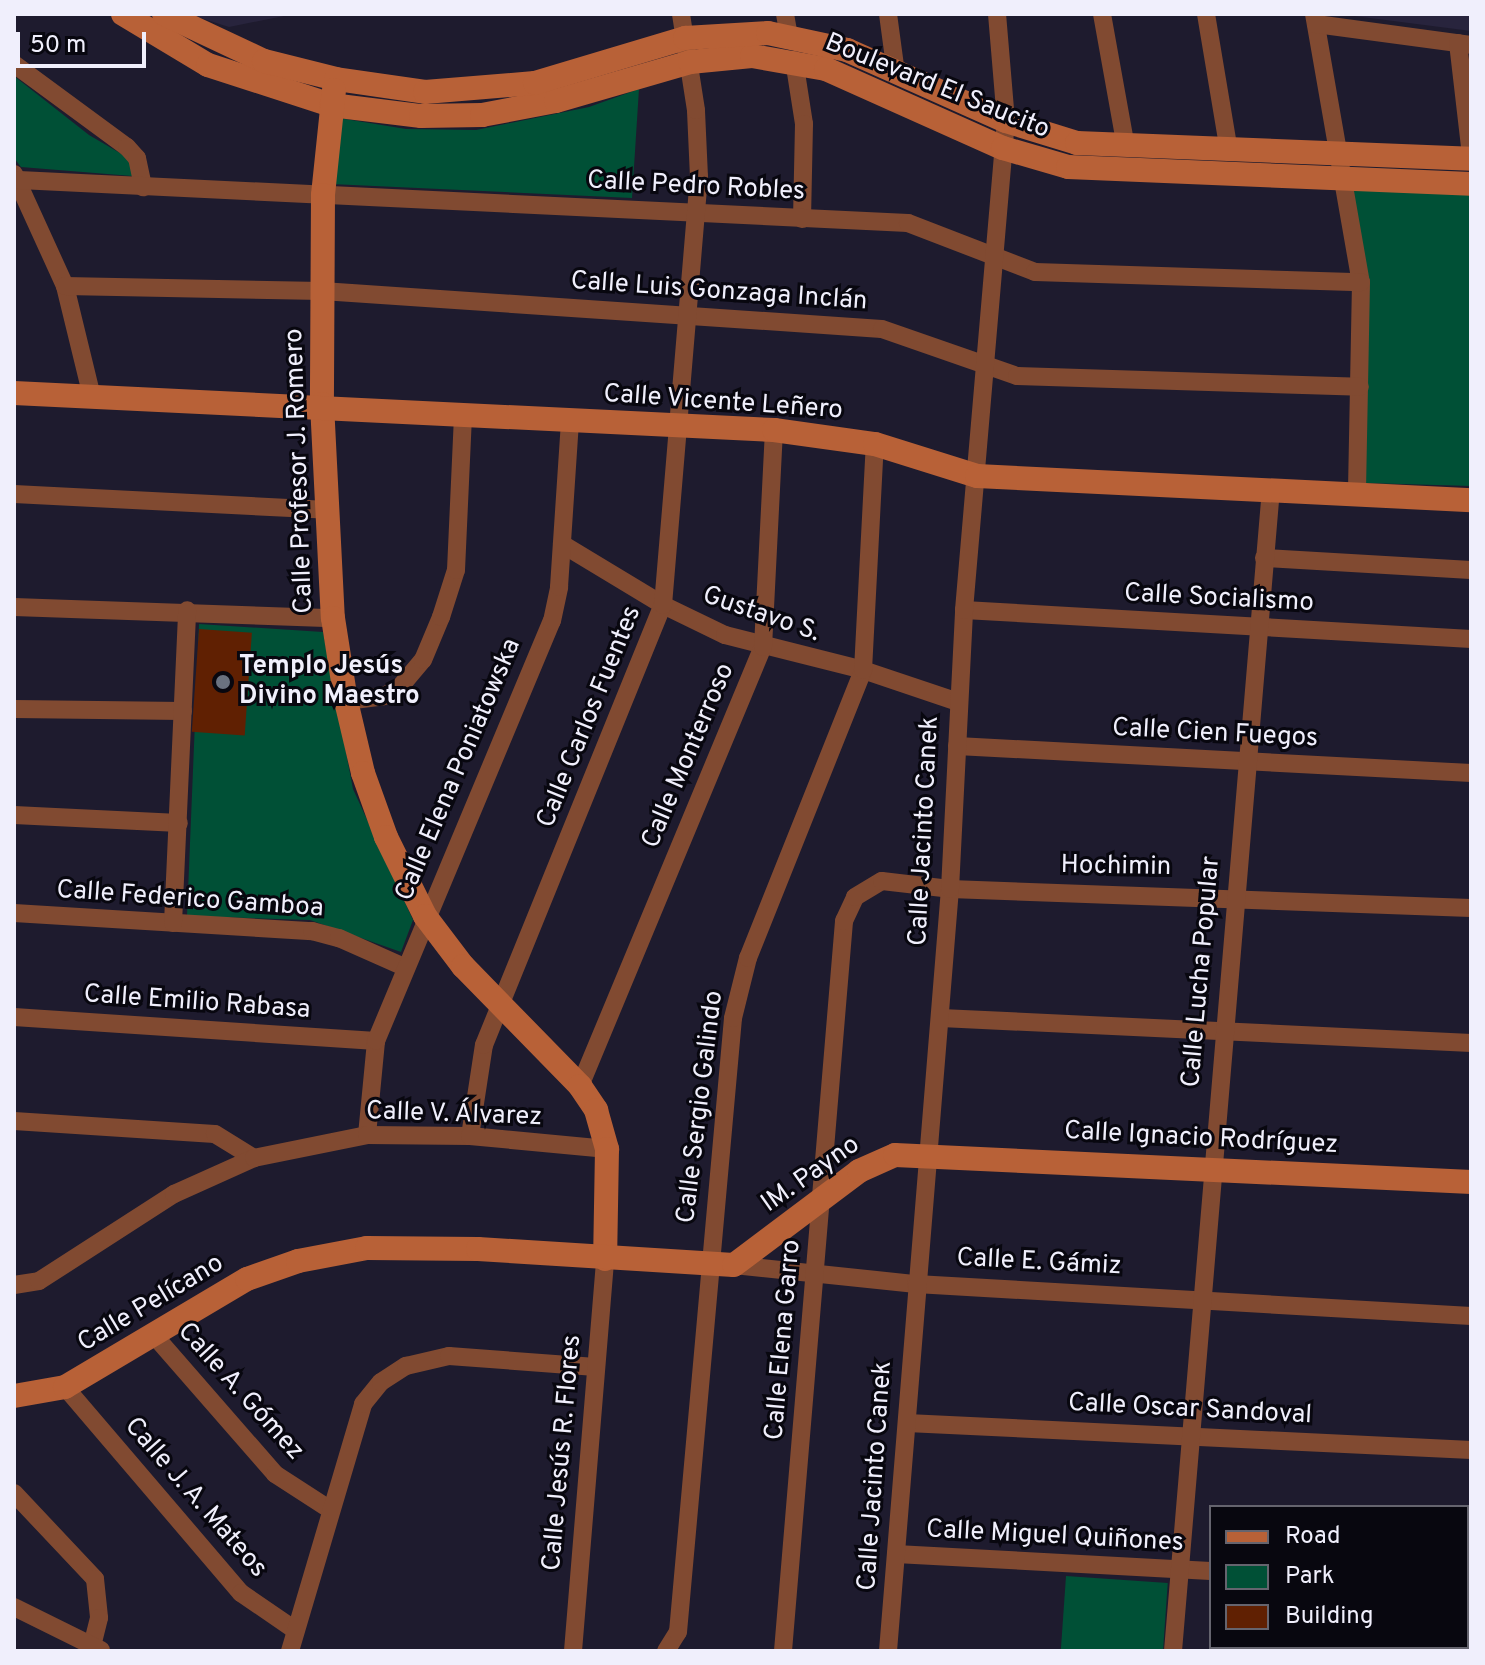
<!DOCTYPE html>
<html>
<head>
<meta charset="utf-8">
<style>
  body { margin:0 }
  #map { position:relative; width:1485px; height:1665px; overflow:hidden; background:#1e1b2e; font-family:Overpass,sans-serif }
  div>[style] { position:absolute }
  .built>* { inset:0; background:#28243d }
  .green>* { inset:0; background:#005036; transform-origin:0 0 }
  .building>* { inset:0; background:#602002; transform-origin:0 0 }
  .street>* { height:18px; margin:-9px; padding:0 9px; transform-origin:9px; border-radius:9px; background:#814a31 }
  .secondary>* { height:24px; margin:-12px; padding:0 12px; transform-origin:12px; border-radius:12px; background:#b86137 }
  .dots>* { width:22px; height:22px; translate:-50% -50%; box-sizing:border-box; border:4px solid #08070f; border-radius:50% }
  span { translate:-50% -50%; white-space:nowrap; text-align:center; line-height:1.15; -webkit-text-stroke:6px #08070f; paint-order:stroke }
  .street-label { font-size:26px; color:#f0effc }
  .poi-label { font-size:26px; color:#f0effc; font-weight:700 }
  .left { translate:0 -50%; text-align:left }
  .frame { position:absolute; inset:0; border:16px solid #f0effc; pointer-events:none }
  .legend { position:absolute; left:1209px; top:1505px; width:260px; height:144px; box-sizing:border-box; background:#08070f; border:2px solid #65646e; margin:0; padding:10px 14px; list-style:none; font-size:24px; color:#f0effc }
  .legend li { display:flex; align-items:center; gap:16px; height:40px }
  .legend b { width:40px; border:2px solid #65646e }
  .scale { position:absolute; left:16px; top:32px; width:130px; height:36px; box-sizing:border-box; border:4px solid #f0effc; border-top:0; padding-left:10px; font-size:24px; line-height:28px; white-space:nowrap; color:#f0effc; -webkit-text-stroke:6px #08070f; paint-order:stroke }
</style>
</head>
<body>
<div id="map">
  <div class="built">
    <i style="clip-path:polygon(188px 14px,294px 14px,229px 27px)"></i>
    <i style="clip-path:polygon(1339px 14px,1471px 14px,1471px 31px)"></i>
  </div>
  <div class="green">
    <i style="clip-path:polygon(14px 76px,89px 135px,125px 156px,133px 166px,132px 176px,21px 167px,14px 158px)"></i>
    <i style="clip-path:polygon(639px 89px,632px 198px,331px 184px,339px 118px,406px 129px,476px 130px,589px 107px)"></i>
    <i style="clip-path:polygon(1350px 190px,1471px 194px,1471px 486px,1366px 483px)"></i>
    <i style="clip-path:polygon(199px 624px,323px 632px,353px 789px,413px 920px,401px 952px,310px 920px,187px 916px)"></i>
    <i style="left:1066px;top:1576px;width:102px;height:75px;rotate:4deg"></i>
  </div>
  <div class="building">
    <i style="left:199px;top:629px;width:53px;height:103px;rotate:4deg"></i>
  </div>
  <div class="street">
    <i style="left:785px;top:14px;width:23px;rotate:80deg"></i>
    <i style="left:888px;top:14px;width:60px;rotate:82.3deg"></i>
    <i style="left:1102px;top:14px;width:135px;rotate:79.8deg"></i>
    <i style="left:1206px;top:14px;width:140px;rotate:80.5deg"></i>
    <i style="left:1314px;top:14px;width:272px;rotate:80.1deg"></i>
    <i style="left:1361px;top:282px;width:211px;rotate:91.1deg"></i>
    <i style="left:1316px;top:24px;width:156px;rotate:7.7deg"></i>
    <i style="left:1458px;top:43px;width:113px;rotate:83.4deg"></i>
    <i style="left:794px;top:60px;width:65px;rotate:81.1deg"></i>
    <i style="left:804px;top:124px;width:95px;rotate:91.2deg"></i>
    <i style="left:14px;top:64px;width:140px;rotate:36.3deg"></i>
    <i style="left:127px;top:147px;width:15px;rotate:48deg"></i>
    <i style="left:137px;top:158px;width:30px;rotate:78deg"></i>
    <i style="left:14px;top:174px;width:123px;rotate:65.5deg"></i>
    <i style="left:65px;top:286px;width:114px;rotate:76.3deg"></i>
    <i style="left:19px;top:180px;width:890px;rotate:2.77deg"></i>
    <i style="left:908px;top:223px;width:136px;rotate:21.1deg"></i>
    <i style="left:1035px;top:272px;width:326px;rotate:1.8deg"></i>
    <i style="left:65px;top:286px;width:257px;rotate:1.1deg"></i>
    <i style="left:322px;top:291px;width:561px;rotate:3.88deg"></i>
    <i style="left:882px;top:329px;width:143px;rotate:19.2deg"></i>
    <i style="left:1017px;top:376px;width:343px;rotate:1.8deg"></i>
    <i style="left:14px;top:494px;width:314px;rotate:2.9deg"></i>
    <i style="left:562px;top:544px;width:118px;rotate:31.1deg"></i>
    <i style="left:663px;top:605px;width:69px;rotate:25.8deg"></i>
    <i style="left:725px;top:635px;width:142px;rotate:14.2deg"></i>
    <i style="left:863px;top:670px;width:100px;rotate:18.6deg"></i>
    <i style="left:1264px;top:558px;width:207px;rotate:3.3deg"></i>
    <i style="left:14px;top:607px;width:319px;rotate:2deg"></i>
    <i style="left:964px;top:610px;width:508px;rotate:3.27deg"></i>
    <i style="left:346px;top:701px;width:38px;rotate:-7deg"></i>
    <i style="left:384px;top:696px;width:18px;rotate:-29deg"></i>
    <i style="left:400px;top:687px;width:35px;rotate:-50deg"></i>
    <i style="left:423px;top:660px;width:47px;rotate:-67.3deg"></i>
    <i style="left:441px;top:617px;width:49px;rotate:-72.3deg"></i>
    <i style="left:456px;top:570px;width:155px;rotate:-87.4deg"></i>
    <i style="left:14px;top:709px;width:169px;rotate:0.7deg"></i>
    <i style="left:957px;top:746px;width:515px;rotate:3.01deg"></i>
    <i style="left:14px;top:815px;width:165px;rotate:2.8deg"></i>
    <i style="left:14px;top:913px;width:299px;rotate:3.5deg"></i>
    <i style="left:312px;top:931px;width:28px;rotate:15deg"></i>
    <i style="left:339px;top:938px;width:71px;rotate:24deg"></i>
    <i style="left:173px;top:923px;width:313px;rotate:-87.4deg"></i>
    <i style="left:14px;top:1017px;width:363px;rotate:3.8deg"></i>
    <i style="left:941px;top:1018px;width:531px;rotate:2.7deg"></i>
    <i style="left:580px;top:1086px;width:476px;rotate:-67.4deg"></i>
    <i style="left:763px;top:647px;width:217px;rotate:-87.1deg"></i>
    <i style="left:14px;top:1121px;width:201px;rotate:3.7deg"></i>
    <i style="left:215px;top:1134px;width:46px;rotate:31.6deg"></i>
    <i style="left:367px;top:1135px;width:94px;rotate:-84.5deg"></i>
    <i style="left:376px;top:1041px;width:455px;rotate:-67.3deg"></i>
    <i style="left:552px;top:621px;width:35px;rotate:-78deg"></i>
    <i style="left:559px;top:587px;width:167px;rotate:-86.2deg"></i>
    <i style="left:470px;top:1136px;width:92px;rotate:-81.3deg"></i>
    <i style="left:484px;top:1045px;width:475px;rotate:-67.9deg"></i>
    <i style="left:663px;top:605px;width:430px;rotate:-85.2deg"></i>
    <i style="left:699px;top:177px;width:67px;rotate:-92.6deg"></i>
    <i style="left:696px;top:110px;width:97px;rotate:-98.9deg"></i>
    <i style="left:734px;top:1265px;width:183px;rotate:6deg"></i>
    <i style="left:916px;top:1284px;width:556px;rotate:3.3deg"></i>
    <i style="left:14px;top:1285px;width:25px;rotate:-9deg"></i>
    <i style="left:39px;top:1281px;width:161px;rotate:-32.8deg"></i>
    <i style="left:174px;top:1194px;width:88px;rotate:-24.2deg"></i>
    <i style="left:254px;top:1158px;width:115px;rotate:-11.5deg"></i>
    <i style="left:367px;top:1135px;width:103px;rotate:0.6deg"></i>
    <i style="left:470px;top:1136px;width:138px;rotate:5.4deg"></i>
    <i style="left:153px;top:1334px;width:186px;rotate:48.9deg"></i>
    <i style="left:275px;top:1474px;width:64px;rotate:32.9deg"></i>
    <i style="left:65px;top:1387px;width:271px;rotate:49.5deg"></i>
    <i style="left:241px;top:1593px;width:65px;rotate:34.4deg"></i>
    <i style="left:907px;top:1423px;width:565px;rotate:2.74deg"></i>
    <i style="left:14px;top:1493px;width:118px;rotate:46.7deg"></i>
    <i style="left:95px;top:1579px;width:39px;rotate:84deg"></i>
    <i style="left:99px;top:1618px;width:34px;rotate:104deg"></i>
    <i style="left:896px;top:1554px;width:315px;rotate:3.1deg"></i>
    <i style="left:1467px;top:1582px;width:4px"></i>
    <i style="left:14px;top:1607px;width:97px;rotate:26.3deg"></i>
    <i style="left:290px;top:1651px;width:258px;rotate:-73.5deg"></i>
    <i style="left:363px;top:1404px;width:28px;rotate:-51deg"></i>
    <i style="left:381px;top:1382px;width:30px;rotate:-33deg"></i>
    <i style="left:406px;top:1366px;width:44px;rotate:-13.1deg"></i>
    <i style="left:449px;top:1356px;width:147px;rotate:4.3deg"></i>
    <i style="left:573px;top:1651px;width:393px;rotate:-85.3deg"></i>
    <i style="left:666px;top:1651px;width:22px;rotate:-58deg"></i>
    <i style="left:678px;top:1632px;width:616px;rotate:-84.88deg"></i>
    <i style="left:733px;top:1018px;width:62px;rotate:-76deg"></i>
    <i style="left:748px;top:958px;width:310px;rotate:-68.2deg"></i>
    <i style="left:863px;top:670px;width:226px;rotate:-87deg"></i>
    <i style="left:783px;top:1651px;width:733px;rotate:-85.22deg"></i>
    <i style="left:844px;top:921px;width:26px;rotate:-65deg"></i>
    <i style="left:855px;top:897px;width:31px;rotate:-31deg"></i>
    <i style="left:882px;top:881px;width:68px;rotate:6.7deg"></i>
    <i style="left:950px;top:889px;width:521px;rotate:2.09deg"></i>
    <i style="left:888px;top:1651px;width:765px;rotate:-85.35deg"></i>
    <i style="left:950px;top:889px;width:279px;rotate:-87.1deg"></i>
    <i style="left:964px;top:610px;width:491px;rotate:-85.1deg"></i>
    <i style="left:1006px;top:121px;width:107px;rotate:-94.8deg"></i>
    <i style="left:1173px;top:1651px;width:1166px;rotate:-85.18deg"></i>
  </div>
  <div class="secondary">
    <i style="left:123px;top:14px;width:99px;rotate:31deg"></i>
    <i style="left:208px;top:65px;width:129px;rotate:18deg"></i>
    <i style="left:331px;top:105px;width:91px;rotate:7deg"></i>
    <i style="left:421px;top:116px;width:61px;rotate:-0.9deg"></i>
    <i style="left:482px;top:115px;width:75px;rotate:-10.7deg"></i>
    <i style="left:556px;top:101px;width:140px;rotate:-16.2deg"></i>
    <i style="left:690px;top:62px;width:62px;rotate:-5.5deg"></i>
    <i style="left:752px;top:56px;width:75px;rotate:10deg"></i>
    <i style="left:826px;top:69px;width:194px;rotate:24.1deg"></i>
    <i style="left:1003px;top:148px;width:68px;rotate:16.3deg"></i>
    <i style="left:1068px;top:167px;width:403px;rotate:2.4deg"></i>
    <i style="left:164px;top:14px;width:110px;rotate:25.2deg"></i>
    <i style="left:264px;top:61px;width:74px;rotate:14deg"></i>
    <i style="left:336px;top:79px;width:90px;rotate:8.3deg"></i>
    <i style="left:425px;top:92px;width:110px;rotate:-4.7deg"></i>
    <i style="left:535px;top:83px;width:157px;rotate:-16.7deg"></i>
    <i style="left:685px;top:38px;width:83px;rotate:-3.4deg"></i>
    <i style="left:768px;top:33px;width:81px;rotate:12.1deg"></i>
    <i style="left:847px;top:50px;width:174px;rotate:24.1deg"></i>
    <i style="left:1006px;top:121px;width:74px;rotate:17.2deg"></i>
    <i style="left:1077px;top:143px;width:394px;rotate:2.3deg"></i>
    <i style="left:334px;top:90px;width:106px;rotate:96deg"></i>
    <i style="left:323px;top:195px;width:209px;rotate:90.3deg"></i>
    <i style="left:322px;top:404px;width:214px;rotate:87.1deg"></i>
    <i style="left:333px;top:618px;width:84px;rotate:81.1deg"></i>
    <i style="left:346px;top:701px;width:74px;rotate:76.7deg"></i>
    <i style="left:363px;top:773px;width:68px;rotate:70.2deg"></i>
    <i style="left:386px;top:837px;width:88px;rotate:63.7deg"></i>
    <i style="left:425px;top:916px;width:63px;rotate:52.8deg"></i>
    <i style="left:463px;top:966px;width:168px;rotate:45.7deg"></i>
    <i style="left:580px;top:1086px;width:29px;rotate:56deg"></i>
    <i style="left:596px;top:1110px;width:41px;rotate:74.2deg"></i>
    <i style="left:607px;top:1149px;width:110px;rotate:91deg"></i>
    <i style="left:14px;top:393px;width:761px;rotate:2.79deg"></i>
    <i style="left:774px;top:430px;width:102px;rotate:7.9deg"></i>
    <i style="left:875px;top:444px;width:107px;rotate:17.4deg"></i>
    <i style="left:977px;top:476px;width:495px;rotate:2.8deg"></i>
    <i style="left:14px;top:1396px;width:52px;rotate:-10deg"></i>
    <i style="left:65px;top:1387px;width:212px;rotate:-30.7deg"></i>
    <i style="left:247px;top:1279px;width:54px;rotate:-19.4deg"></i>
    <i style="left:298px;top:1261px;width:70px;rotate:-10.7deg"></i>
    <i style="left:367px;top:1248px;width:111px;rotate:0.5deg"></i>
    <i style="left:478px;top:1249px;width:256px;rotate:3.6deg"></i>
    <i style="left:734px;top:1265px;width:156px;rotate:-36.9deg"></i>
    <i style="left:859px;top:1171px;width:39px;rotate:-24deg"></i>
    <i style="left:895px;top:1155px;width:577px;rotate:2.68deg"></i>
    <i style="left:1469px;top:1651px;width:14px;rotate:-82deg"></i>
  </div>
  <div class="dots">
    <i style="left:223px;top:682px;background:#6b7280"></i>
  </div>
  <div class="street-label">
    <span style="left:937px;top:87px;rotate:22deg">Boulevard El Saucito</span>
    <span style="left:696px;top:187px;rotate:3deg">Calle Pedro Robles</span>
    <span style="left:719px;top:292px;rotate:4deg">Calle Luis Gonzaga Inclán</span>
    <span style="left:723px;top:403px;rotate:4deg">Calle Vicente Leñero</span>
    <span style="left:300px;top:471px;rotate:-92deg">Calle Profesor J. Romero</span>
    <span style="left:1219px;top:599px;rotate:3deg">Calle Socialismo</span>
    <span style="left:761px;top:615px;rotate:19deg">Gustavo S.</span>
    <span style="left:590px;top:717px;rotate:-68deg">Calle Carlos Fuentes</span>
    <span style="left:1215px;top:734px;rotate:3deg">Calle Cien Fuegos</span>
    <span style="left:689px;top:756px;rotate:-67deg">Calle Monterroso</span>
    <span style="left:459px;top:770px;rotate:-67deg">Calle Elena Poniatowska</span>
    <span style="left:925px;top:831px;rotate:-87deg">Calle Jacinto Canek</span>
    <span style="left:1116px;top:867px;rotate:1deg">Hochimin</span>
    <span style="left:190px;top:900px;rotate:4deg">Calle Federico Gamboa</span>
    <span style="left:1202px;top:972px;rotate:-85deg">Calle Lucha Popular</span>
    <span style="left:197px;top:1003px;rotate:4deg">Calle Emilio Rabasa</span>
    <span style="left:701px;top:1107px;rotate:-83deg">Calle Sergio Galindo</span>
    <span style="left:454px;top:1115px;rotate:2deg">Calle V. Álvarez</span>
    <span style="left:1201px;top:1139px;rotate:3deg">Calle Ignacio Rodríguez</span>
    <span style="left:811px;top:1175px;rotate:-35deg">IM. Payno</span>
    <span style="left:1039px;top:1263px;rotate:3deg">Calle E. Gámiz</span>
    <span style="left:151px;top:1304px;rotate:-31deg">Calle Pelícano</span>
    <span style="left:784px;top:1340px;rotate:-85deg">Calle Elena Garro</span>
    <span style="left:240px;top:1392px;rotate:48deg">Calle A. Gómez</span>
    <span style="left:1190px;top:1410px;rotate:3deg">Calle Oscar Sandoval</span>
    <span style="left:563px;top:1453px;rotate:-85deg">Calle Jesús R. Flores</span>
    <span style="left:876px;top:1476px;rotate:-86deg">Calle Jacinto Canek</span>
    <span style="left:195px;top:1498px;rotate:49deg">Calle J. A. Mateos</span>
    <span style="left:1055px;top:1537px;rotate:3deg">Calle Miguel Quiñones</span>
  </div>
  <div class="poi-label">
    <span class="left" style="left:239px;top:682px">Templo Jesús<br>Divino Maestro</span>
  </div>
  <div class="frame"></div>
  <ul class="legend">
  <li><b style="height:10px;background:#b86137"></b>Road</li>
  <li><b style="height:22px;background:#005036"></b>Park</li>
  <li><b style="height:22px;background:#602002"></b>Building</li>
  </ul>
  <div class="scale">50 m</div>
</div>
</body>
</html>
